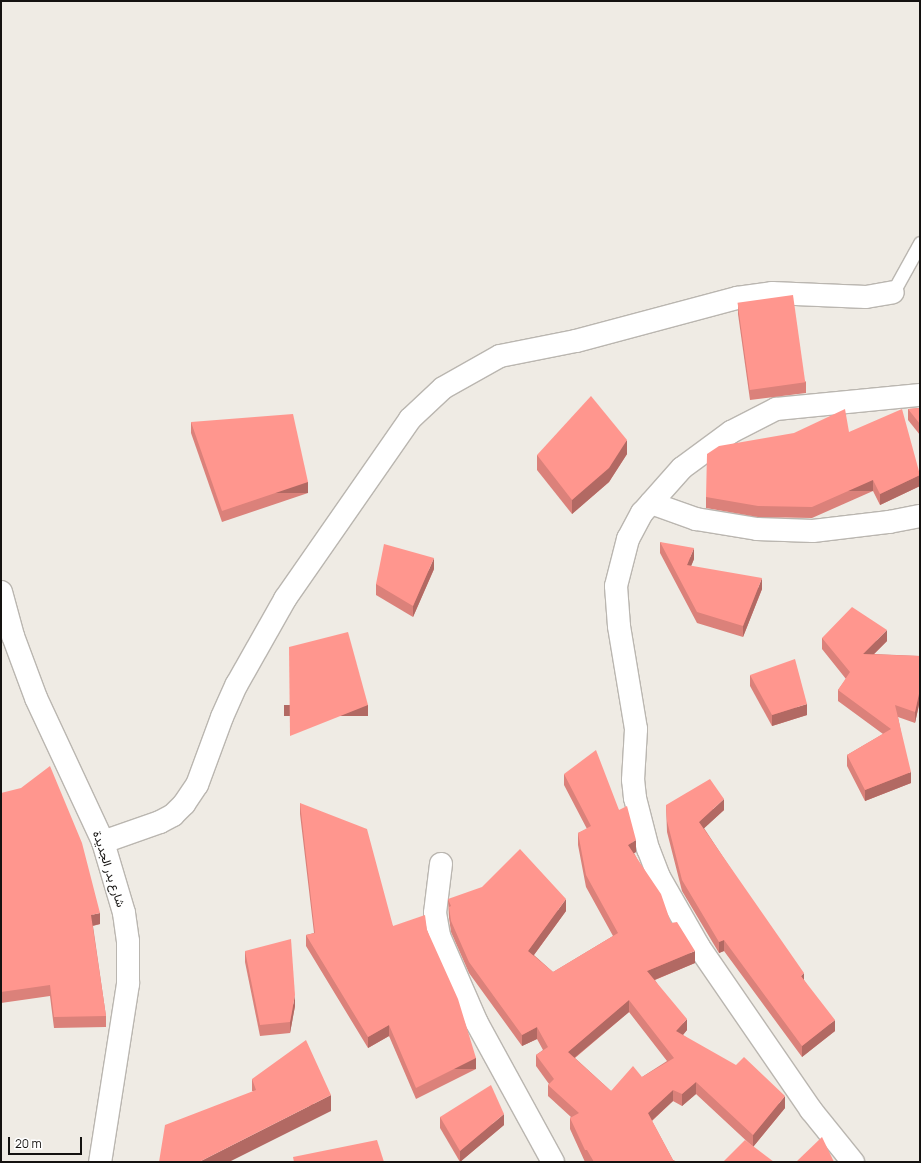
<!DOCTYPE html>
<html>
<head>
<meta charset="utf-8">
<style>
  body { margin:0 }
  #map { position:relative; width:921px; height:1163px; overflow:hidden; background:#efebe4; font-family:Manrope,Vazirmatn,sans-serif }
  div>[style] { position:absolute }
  .roads { filter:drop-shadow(1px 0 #bab6b0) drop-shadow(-1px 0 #bab6b0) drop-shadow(0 1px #bab6b0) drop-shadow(0 -1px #bab6b0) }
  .lane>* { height:13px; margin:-6.5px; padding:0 6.5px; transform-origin:6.5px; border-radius:6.5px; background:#fff }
  .street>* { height:22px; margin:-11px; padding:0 11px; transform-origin:11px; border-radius:11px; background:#fff }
  .secondary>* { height:22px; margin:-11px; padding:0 11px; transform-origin:11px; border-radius:11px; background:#fff }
  .wall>* { inset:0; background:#db817a }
  .shaded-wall>* { inset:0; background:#b26963; transform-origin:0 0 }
  .building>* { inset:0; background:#ff968e; transform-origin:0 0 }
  span { translate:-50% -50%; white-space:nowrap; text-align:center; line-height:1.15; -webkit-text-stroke:3px #fff; paint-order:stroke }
  .street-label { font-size:12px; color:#141210 }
  .frame { position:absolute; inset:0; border:2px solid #141210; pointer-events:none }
  .scale { position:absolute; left:8px; top:1137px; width:74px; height:18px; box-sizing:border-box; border:2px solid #141210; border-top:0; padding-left:5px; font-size:12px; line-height:14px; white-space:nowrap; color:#141210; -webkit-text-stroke:3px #fff; paint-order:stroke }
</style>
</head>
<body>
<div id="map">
  <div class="roads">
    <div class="lane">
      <i style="left:893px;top:292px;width:56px;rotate:-61.1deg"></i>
    </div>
    <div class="street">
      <i style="left:651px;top:503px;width:48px;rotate:19.6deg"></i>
      <i style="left:696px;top:519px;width:62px;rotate:9.3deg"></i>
      <i style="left:757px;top:529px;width:56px;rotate:2deg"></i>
      <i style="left:813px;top:531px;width:77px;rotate:-6.8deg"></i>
      <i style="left:889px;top:522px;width:32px;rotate:-11deg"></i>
      <i style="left:103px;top:842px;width:60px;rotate:-19.3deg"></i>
      <i style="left:160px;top:822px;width:15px;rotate:-28deg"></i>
      <i style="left:173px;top:815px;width:16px;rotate:-45deg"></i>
      <i style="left:184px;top:804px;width:23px;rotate:-56deg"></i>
      <i style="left:197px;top:785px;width:72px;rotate:-69.8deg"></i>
      <i style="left:222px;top:717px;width:36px;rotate:-66deg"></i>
      <i style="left:237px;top:684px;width:98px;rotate:-60.5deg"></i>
      <i style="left:285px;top:599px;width:219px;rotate:-55.2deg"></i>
      <i style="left:410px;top:419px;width:45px;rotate:-43.2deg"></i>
      <i style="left:443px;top:388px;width:65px;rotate:-29.3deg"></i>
      <i style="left:500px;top:356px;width:77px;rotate:-11.2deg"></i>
      <i style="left:576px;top:341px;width:167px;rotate:-15deg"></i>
      <i style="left:737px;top:298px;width:35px;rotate:-8deg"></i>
      <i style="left:772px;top:293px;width:94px;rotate:2.4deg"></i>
      <i style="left:866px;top:297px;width:27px;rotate:-10deg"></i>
      <i style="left:441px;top:864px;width:49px;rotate:97deg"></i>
      <i style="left:435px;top:913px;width:23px;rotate:80deg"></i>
      <i style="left:439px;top:936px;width:95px;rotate:66.4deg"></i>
      <i style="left:477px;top:1023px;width:158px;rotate:61.3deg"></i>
      <i style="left:853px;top:1162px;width:67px;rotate:-128.9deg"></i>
      <i style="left:811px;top:1110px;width:198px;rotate:-124.5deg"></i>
      <i style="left:699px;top:947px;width:81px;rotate:-119.7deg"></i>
      <i style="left:659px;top:877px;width:30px;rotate:-111deg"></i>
      <i style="left:648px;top:849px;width:53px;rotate:-104.3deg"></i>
      <i style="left:635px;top:798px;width:18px;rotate:-96deg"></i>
      <i style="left:633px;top:780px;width:51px;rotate:-86.6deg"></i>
      <i style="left:636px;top:729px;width:104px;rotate:-99.4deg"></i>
      <i style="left:619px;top:626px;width:40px;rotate:-94.3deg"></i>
      <i style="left:616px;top:586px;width:49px;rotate:-75.7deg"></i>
      <i style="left:628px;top:539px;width:30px;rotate:-62deg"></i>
      <i style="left:642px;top:513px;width:60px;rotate:-48.4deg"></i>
      <i style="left:682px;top:468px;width:61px;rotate:-36.3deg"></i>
      <i style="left:731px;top:432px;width:51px;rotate:-27.1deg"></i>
      <i style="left:776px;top:409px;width:145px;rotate:-5.6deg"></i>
    </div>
    <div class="secondary">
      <i style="left:1px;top:592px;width:46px;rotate:74.7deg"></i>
      <i style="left:13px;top:636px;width:66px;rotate:69.6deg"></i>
      <i style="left:36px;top:698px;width:159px;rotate:65deg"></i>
      <i style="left:103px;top:842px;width:74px;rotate:73.5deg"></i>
      <i style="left:124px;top:913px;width:28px;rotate:82deg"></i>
      <i style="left:128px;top:941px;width:43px;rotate:90deg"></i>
      <i style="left:128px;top:984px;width:180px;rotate:98.9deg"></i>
    </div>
  </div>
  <div class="wall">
    <i style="clip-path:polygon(738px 303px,806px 382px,806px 393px,750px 400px,738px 314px)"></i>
    <i style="clip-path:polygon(920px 408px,920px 435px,908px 420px,908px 409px)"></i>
    <i style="clip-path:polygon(191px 422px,308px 493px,222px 522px,191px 433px)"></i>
    <i style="clip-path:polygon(849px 432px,920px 473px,920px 486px,880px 505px,873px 491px,812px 518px,758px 517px,706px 508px,706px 497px)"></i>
    <i style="clip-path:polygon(627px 454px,609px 482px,572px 514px,537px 470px,537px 455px)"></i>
    <i style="clip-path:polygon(660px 542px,694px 559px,691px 566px,762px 589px,743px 637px,697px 623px,660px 553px)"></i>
    <i style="clip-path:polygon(434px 569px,413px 617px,376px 595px,376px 584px)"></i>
    <i style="clip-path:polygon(822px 638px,887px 641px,874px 654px,920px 656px,920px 700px,915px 723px,898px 717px,911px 783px,865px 801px,847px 766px,847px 755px,883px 734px,838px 701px,838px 690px,846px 679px,822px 649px)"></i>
    <i style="clip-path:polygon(750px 675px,807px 715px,772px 726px,750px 686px)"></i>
    <i style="clip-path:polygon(evenodd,564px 774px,619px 810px,636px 852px,634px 853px,671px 923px,695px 963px,655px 980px,687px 1030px,683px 1035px,785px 1108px,753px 1147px,696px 1094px,682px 1106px,673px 1101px,652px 1121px,673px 1160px,677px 1162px,585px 1162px,570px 1129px,570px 1118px,571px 1117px,548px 1096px,548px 1085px,549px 1084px,536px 1066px,536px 1055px,543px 1050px,537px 1039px,522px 1046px,469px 973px,451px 932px,449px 918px,448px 899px,566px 911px,534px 955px,553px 972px,613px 936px,586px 887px,578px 845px,578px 833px,587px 829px,564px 785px,564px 774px,629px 1012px,667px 1061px,642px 1077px,611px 1091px,575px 1058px,629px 1012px)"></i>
    <i style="clip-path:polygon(1px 793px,100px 924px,93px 926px,106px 1016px,106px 1027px,54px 1028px,50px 996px,1px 1003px)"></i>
    <i style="clip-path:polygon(300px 803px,393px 926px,427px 930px,476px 1069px,416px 1099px,389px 1036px,368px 1048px,306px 946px,306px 935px,314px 933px,300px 814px)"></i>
    <i style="clip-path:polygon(666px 805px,724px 810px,704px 828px,804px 980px,835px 1031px,802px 1057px,724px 951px,719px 953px,682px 891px,667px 832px)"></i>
    <i style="clip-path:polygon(245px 951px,295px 1006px,290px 1033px,260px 1036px,245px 962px)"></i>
    <i style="clip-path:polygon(252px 1079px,331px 1111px,252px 1091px)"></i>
    <i style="clip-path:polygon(440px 1117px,504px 1125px,460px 1162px,440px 1128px)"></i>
  </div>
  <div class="shaded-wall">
    <i style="clip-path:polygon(627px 440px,627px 454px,609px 482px,572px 514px,572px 500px)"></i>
    <i style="clip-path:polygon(920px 475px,920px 486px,880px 505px,880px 494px)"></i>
    <i style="left:873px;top:480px;width:11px;height:67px;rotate:90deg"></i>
    <i style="left:308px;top:482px;width:11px;height:91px;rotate:90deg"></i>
    <i style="clip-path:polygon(694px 548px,694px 559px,687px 576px,687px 565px)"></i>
    <i style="clip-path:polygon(434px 558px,434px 569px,413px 617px,413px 606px)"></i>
    <i style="clip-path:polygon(762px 578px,762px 589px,743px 637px,743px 626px)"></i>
    <i style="clip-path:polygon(887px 630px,887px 641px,863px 665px,863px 654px)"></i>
    <i style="clip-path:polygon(920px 689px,920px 700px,915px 723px,915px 712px)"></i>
    <i style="clip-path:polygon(807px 704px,807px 715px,772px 726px,772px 715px)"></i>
    <i style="left:368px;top:705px;width:11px;height:84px;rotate:90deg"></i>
    <i style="clip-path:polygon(911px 772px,911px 783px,865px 801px,865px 790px)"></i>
    <i style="clip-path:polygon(724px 799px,724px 810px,699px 833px,699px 822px)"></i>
    <i style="clip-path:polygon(636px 840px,636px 852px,628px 857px,628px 845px)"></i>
    <i style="clip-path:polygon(566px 899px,566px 911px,528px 963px,528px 951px)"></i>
    <i style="clip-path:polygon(100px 913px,100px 924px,91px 926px,91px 915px)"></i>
    <i style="clip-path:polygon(724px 940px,724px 951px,719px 953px,719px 942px)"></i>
    <i style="clip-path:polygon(695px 951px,695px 963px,647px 983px,647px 971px)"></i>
    <i style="clip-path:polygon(804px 973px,804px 984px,801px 976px)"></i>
    <i style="clip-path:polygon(295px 995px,295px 1006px,290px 1033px,290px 1022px)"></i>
    <i style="clip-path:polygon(629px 1000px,629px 1012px,568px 1063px,568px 1052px)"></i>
    <i style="clip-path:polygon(687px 1019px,687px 1030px,676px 1043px,676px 1031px)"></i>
    <i style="clip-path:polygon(835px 1020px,835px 1031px,802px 1057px,802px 1046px)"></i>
    <i style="clip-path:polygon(389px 1025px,389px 1036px,368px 1048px,368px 1037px)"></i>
    <i style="clip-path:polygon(537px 1027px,537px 1039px,522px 1046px,522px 1035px)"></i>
    <i style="left:476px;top:1058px;width:11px;height:67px;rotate:90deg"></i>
    <i style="clip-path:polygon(696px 1082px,696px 1094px,682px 1106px,682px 1094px)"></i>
    <i style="clip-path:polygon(673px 1090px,673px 1101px,648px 1124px,648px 1113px)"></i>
    <i style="clip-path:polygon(331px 1095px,331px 1111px,229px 1162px,199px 1162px)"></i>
    <i style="clip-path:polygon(785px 1096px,785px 1108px,753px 1147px,753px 1135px)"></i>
    <i style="clip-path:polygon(504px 1114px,504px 1125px,460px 1162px,460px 1151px)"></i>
  </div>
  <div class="building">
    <i style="left:793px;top:295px;width:88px;height:56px;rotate:82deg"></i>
    <i style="clip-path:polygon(591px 396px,627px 440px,609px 468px,572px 500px,537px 455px)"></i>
    <i style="clip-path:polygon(920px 408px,920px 424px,908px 409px)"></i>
    <i style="clip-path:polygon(845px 409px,849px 432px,902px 409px,920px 475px,880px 494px,873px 480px,812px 507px,758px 506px,706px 497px,707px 454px,719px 446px,794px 433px)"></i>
    <i style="clip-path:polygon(293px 414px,308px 482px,222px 511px,191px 422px)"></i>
    <i style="clip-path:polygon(660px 542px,694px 548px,687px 565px,762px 578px,743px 626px,697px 612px)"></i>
    <i style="clip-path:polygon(384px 544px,434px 558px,413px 606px,376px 584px)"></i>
    <i style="clip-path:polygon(852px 607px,887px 630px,863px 654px,920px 656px,920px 689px,915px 712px,895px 705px,911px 772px,865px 790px,847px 755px,891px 729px,838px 690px,850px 672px,822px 638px)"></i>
    <i style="clip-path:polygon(348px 632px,368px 705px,290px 736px,289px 647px)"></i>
    <i style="clip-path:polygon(795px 659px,807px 704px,772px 715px,750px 675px)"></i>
    <i style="clip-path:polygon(evenodd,596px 750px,619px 810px,627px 806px,636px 840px,628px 845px,661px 894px,671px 923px,677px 922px,695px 951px,647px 971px,687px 1019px,676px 1031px,736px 1065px,744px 1057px,785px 1096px,753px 1135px,696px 1082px,682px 1094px,673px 1090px,648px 1113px,673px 1160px,677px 1162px,594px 1162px,587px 1150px,585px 1150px,570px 1118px,579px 1113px,548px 1085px,554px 1079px,536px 1055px,548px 1047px,537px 1027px,522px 1035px,469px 962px,451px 921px,449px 907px,451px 906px,448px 899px,482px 887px,520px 849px,566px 899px,528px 951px,553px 972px,618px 933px,586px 875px,578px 833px,591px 826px,564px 774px,596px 750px,629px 1000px,674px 1058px,642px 1077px,633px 1066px,611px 1091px,568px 1052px,629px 1000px)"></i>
    <i style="clip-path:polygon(50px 766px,82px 843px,100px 913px,91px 915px,106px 1016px,54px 1017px,50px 985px,1px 992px,1px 793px,21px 788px)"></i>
    <i style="clip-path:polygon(710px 779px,724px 799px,699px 822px,804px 973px,801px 976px,835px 1020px,802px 1046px,724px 940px,719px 942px,682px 880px,667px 821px,666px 805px)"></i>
    <i style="clip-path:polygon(300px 803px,367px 829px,393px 926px,425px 915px,427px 930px,458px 999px,476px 1058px,416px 1088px,389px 1025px,368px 1037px,306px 935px,315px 933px)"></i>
    <i style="clip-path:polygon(291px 939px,295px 995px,290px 1022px,260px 1025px,245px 951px)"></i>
    <i style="clip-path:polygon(306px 1040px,331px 1095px,199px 1162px,159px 1162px,165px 1125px,256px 1090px,252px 1079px)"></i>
    <i style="clip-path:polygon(491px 1085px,504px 1114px,460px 1151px,440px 1117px)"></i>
    <i style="clip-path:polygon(822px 1137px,834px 1162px,796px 1162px)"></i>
    <i style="clip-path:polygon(377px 1140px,384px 1162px,294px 1162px,293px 1157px)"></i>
    <i style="clip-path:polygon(745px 1140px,774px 1162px,723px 1162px)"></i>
  </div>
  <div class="street-label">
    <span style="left:109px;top:869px;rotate:72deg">شارع بدر الجديدة</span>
  </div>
  <div class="frame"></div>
  <div class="scale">20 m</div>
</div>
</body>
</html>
